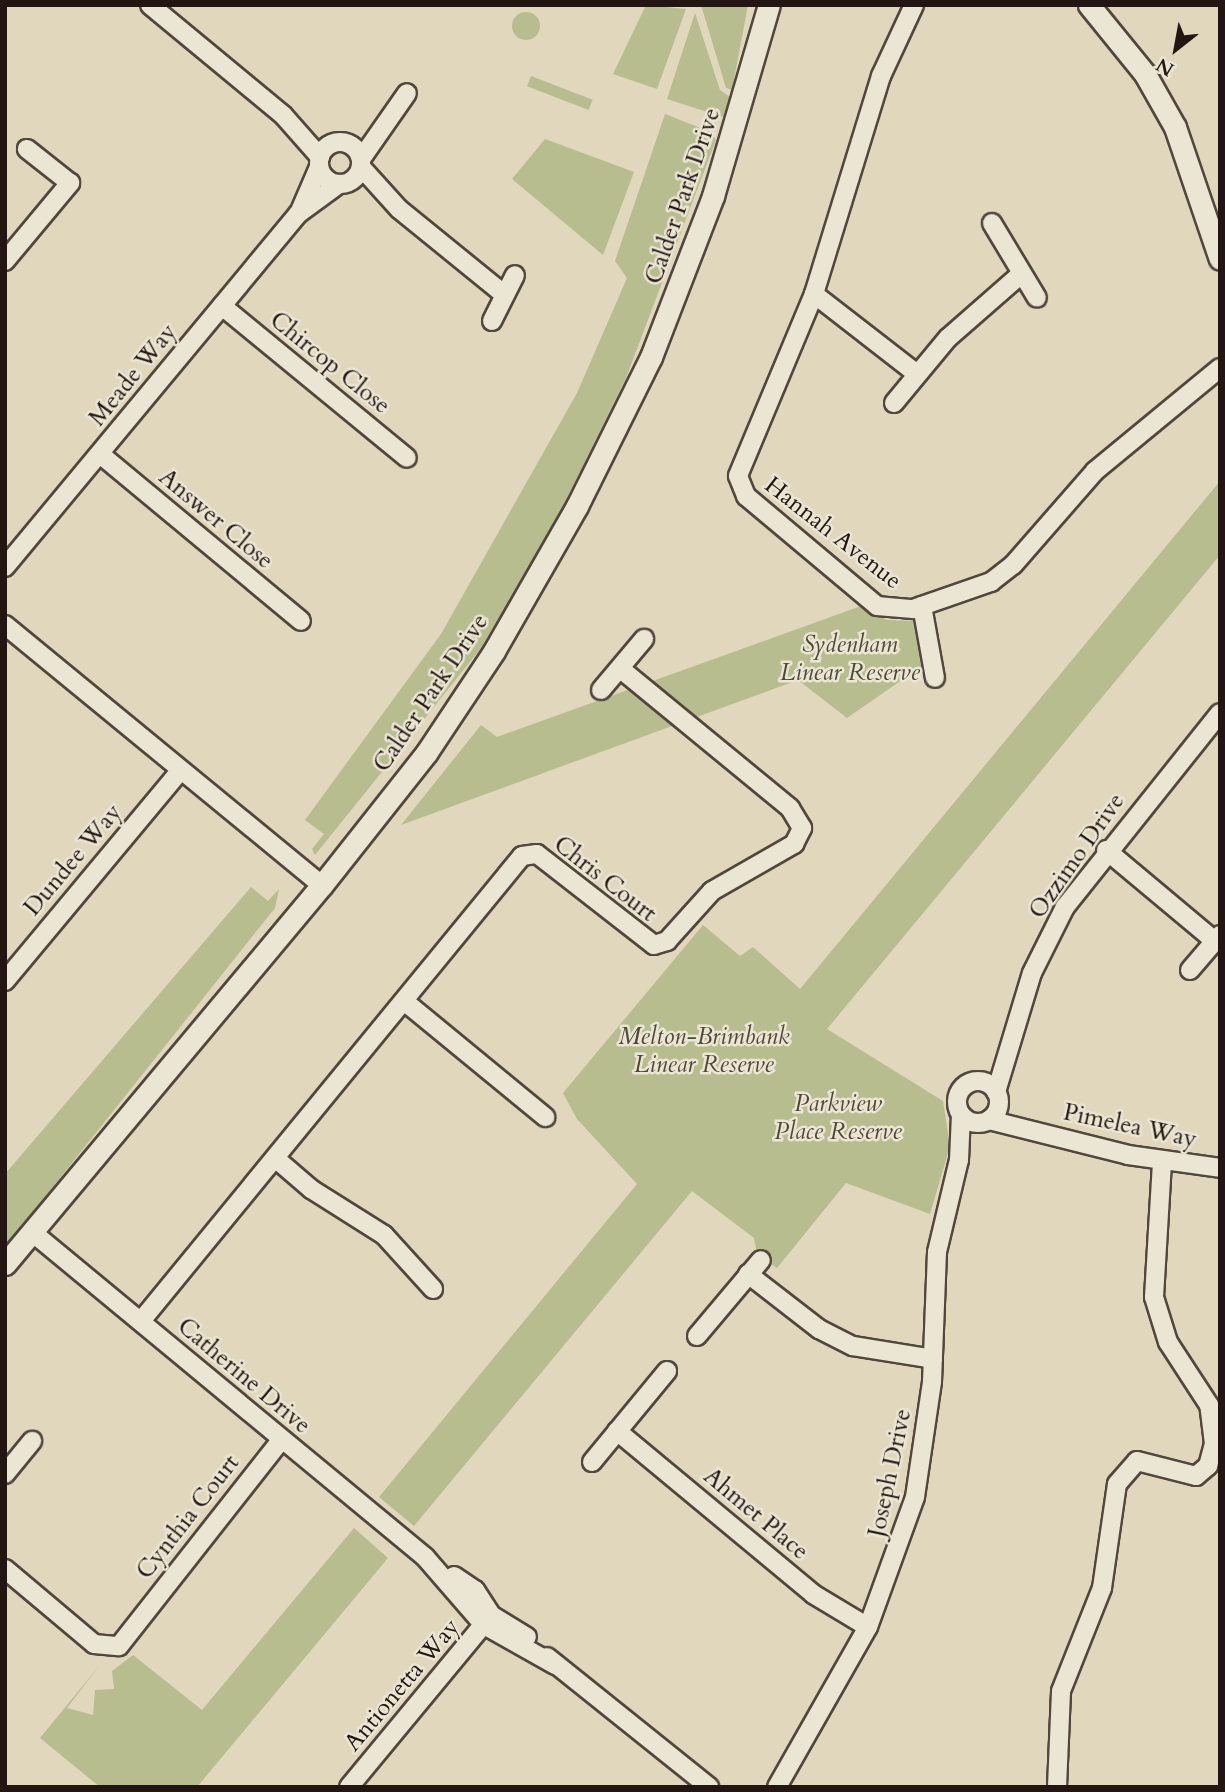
<!DOCTYPE html>
<html>
<head>
<meta charset="utf-8">
<style>
  body { margin:0 }
  #map { position:relative; width:1225px; height:1792px; overflow:hidden; background:#e0d7bd; font-family:Cardo,serif }
  div>[style] { position:absolute }
  .green>* { inset:0; background:#b7bd8e; transform-origin:0 0 }
  .round { border-radius:50% }
  .roads { filter:drop-shadow(2px 0 #52463d) drop-shadow(-2px 0 #52463d) drop-shadow(0 2px #52463d) drop-shadow(0 -2px #52463d) }
  .minor>* { height:18px; margin:-9px; padding:0 9px; transform-origin:9px; border-radius:9px; background:#ebe5d4 }
  .minor>.ring { margin:-9px; padding:0; box-sizing:content-box; background:none; border:18px solid #ebe5d4; border-radius:50% }
  .tertiary>* { height:21px; margin:-10.5px; padding:0 10.5px; transform-origin:10.5px; border-radius:10.5px; background:#ebe5d4 }
  span { translate:-50% -50%; white-space:nowrap; text-align:center; line-height:1.15; -webkit-text-stroke:5px #ebe5d4; paint-order:stroke }
  .street-label { font-size:24px; color:#231612 }
  .park-label { font-size:24px; color:#4f4837; font-style:italic }
  .frame { position:absolute; inset:0; border:7px solid #231612; pointer-events:none }
  .north { position:absolute; left:1141px; top:14px; width:70px; height:70px; -webkit-text-stroke:5px #ebe5d4; paint-order:stroke; rotate:211deg; font-size:19px; font-weight:700; line-height:28px; text-align:center; color:#231612 }
  .north::after { content:''; display:block; margin:auto; width:24px; height:32px; background:#231612; clip-path:polygon(50% 0,100% 100%,50% 72%,0 100%) }
</style>
</head>
<body>
<div id="map">
  <div class="green">
    <i style="clip-path:polygon(646px 5px,686px 9px,657px 89px,613px 74px)"></i>
    <i style="clip-path:polygon(701px 5px,748px 5px,732px 90px,726px 88px)"></i>
    <i class="round" style="left:512px;top:12px;width:28px;height:28px"></i>
    <i style="clip-path:polygon(695px 13px,720px 90px,730px 97px,723px 117px,667px 99px)"></i>
    <i style="left:531px;top:76px;width:66px;height:11px;rotate:21deg"></i>
    <i style="clip-path:polygon(665px 114px,711px 132px,716px 140px,626px 378px,557px 518px,481px 648px,413px 733px,406px 728px,400px 737px,406px 742px,315px 855px,312px 849px,324px 834px,305px 820px,441px 634px,577px 393px,627px 278px,615px 261px)"></i>
    <i style="clip-path:polygon(545px 139px,634px 172px,603px 255px,512px 179px)"></i>
    <i style="clip-path:polygon(1220px 481px,1220px 555px,827px 1029px,943px 1101px,950px 1146px,930px 1214px,846px 1183px,777px 1268px,757px 1254px,754px 1238px,692px 1191px,414px 1526px,379px 1497px,637px 1184px,577px 1119px,563px 1093px,703px 925px,740px 956px,753px 947px,800px 989px)"></i>
    <i style="clip-path:polygon(861px 606px,887px 620px,916px 621px,925px 664px,847px 718px,798px 680px,401px 825px,481px 725px,497px 737px)"></i>
    <i style="clip-path:polygon(251px 887px,268px 901px,279px 889px,275px 908px,5px 1247px,5px 1174px)"></i>
    <i style="clip-path:polygon(354px 1528px,388px 1558px,197px 1787px,100px 1787px,40px 1738px,100px 1665px,67px 1708px,93px 1715px,95px 1690px,114px 1689px,112px 1671px,133px 1655px,202px 1710px)"></i>
  </div>
  <div class="roads">
    <div class="minor">
      <i style="left:150px;top:5px;width:173px;rotate:39.6deg"></i>
      <i style="left:283px;top:115px;width:56px;rotate:48.6deg"></i>
      <i style="left:914px;top:5px;width:78px;rotate:114.9deg"></i>
      <i style="left:881px;top:76px;width:228px;rotate:107.1deg"></i>
      <i style="left:814px;top:294px;width:197px;rotate:112.7deg"></i>
      <i style="left:738px;top:476px;width:22px;rotate:68deg"></i>
      <i style="left:746px;top:496px;width:171px;rotate:40deg"></i>
      <i style="left:877px;top:606px;width:36px;rotate:5deg"></i>
      <i style="left:913px;top:609px;width:83px;rotate:-19.1deg"></i>
      <i style="left:991px;top:582px;width:28px;rotate:-38deg"></i>
      <i style="left:1013px;top:565px;width:125px;rotate:-48.9deg"></i>
      <i style="left:1095px;top:471px;width:162px;rotate:-39.5deg"></i>
      <i class="ring" style="left:319px;top:142px;width:24px;height:24px"></i>
      <i style="left:361px;top:159px;width:80px;rotate:-55.1deg"></i>
      <i style="left:361px;top:167px;width:57px;rotate:47.9deg"></i>
      <i style="left:399px;top:209px;width:136px;rotate:39.1deg"></i>
      <i style="left:300px;top:211px;width:48px;rotate:-66.6deg"></i>
      <i style="left:992px;top:223px;width:87px;rotate:59deg"></i>
      <i style="left:5px;top:261px;width:102px;rotate:-50.2deg"></i>
      <i style="left:70px;top:183px;width:55px;rotate:-141.7deg"></i>
      <i style="left:814px;top:294px;width:129px;rotate:37.8deg"></i>
      <i style="left:222px;top:306px;width:239px;rotate:39.4deg"></i>
      <i style="left:492px;top:321px;width:51px;rotate:-63.4deg"></i>
      <i style="left:894px;top:403px;width:85px;rotate:-50.3deg"></i>
      <i style="left:948px;top:338px;width:97px;rotate:-41.2deg"></i>
      <i style="left:100px;top:454px;width:261px;rotate:39.7deg"></i>
      <i style="left:5px;top:567px;width:459px;rotate:-50.3deg"></i>
      <i style="left:298px;top:214px;width:51px;rotate:-36.2deg"></i>
      <i style="left:922px;top:606px;width:73px;rotate:79.8deg"></i>
      <i style="left:5px;top:625px;width:410px;rotate:39.4deg"></i>
      <i style="left:601px;top:690px;width:67px;rotate:-49.9deg"></i>
      <i style="left:1106px;top:850px;width:142px;rotate:39.9deg"></i>
      <i style="left:1190px;top:970px;width:46px;rotate:-49.4deg"></i>
      <i style="left:5px;top:981px;width:273px;rotate:-50.2deg"></i>
      <i style="left:404px;top:1001px;width:183px;rotate:39.4deg"></i>
      <i class="ring" style="left:957px;top:1081px;width:24px;height:24px"></i>
      <i style="left:996px;top:1092px;width:124px;rotate:-73.2deg"></i>
      <i style="left:1032px;top:973px;width:74px;rotate:-63.4deg"></i>
      <i style="left:1065px;top:907px;width:248px;rotate:-51.4deg"></i>
      <i style="left:989px;top:1120px;width:143px;rotate:14.1deg"></i>
      <i style="left:1128px;top:1155px;width:93px;rotate:8deg"></i>
      <i style="left:275px;top:1158px;width:48px;rotate:40.7deg"></i>
      <i style="left:311px;top:1189px;width:86px;rotate:32.2deg"></i>
      <i style="left:384px;top:1235px;width:73px;rotate:47.8deg"></i>
      <i style="left:32px;top:1232px;width:510px;rotate:39.59deg"></i>
      <i style="left:425px;top:1557px;width:90px;rotate:49.1deg"></i>
      <i style="left:484px;top:1625px;width:81px;rotate:29.4deg"></i>
      <i style="left:748px;top:1274px;width:90px;rotate:37.8deg"></i>
      <i style="left:819px;top:1329px;width:38px;rotate:27deg"></i>
      <i style="left:853px;top:1346px;width:81px;rotate:9.2deg"></i>
      <i style="left:141px;top:1321px;width:601px;rotate:-50.67deg"></i>
      <i style="left:522px;top:856px;width:15px;rotate:-8deg"></i>
      <i style="left:537px;top:854px;width:148px;rotate:37.9deg"></i>
      <i style="left:654px;top:945px;width:14px;rotate:-17deg"></i>
      <i style="left:667px;top:941px;width:67px;rotate:-48deg"></i>
      <i style="left:712px;top:891px;width:95px;rotate:-29.8deg"></i>
      <i style="left:794px;top:844px;width:18px;rotate:-63deg"></i>
      <i style="left:802px;top:828px;width:23px;rotate:-121deg"></i>
      <i style="left:790px;top:808px;width:219px;rotate:-140.6deg"></i>
      <i style="left:697px;top:1336px;width:99px;rotate:-49.9deg"></i>
      <i style="left:617px;top:1431px;width:255px;rotate:39.7deg"></i>
      <i style="left:813px;top:1594px;width:64px;rotate:31deg"></i>
      <i style="left:592px;top:1462px;width:118px;rotate:-50.5deg"></i>
      <i style="left:5px;top:1474px;width:43px;rotate:-50.7deg"></i>
      <i style="left:5px;top:1569px;width:116px;rotate:40.1deg"></i>
      <i style="left:94px;top:1644px;width:25px;rotate:5deg"></i>
      <i style="left:119px;top:1646px;width:263px;rotate:-51.8deg"></i>
      <i style="left:454px;top:1576px;width:25px;rotate:34deg"></i>
      <i style="left:475px;top:1590px;width:30px;rotate:57deg"></i>
      <i style="left:491px;top:1615px;width:42px;rotate:31.4deg"></i>
      <i style="left:547px;top:1657px;width:208px;rotate:38.7deg"></i>
      <i style="left:349px;top:1787px;width:219px;rotate:-50.4deg"></i>
      <i style="left:777px;top:1787px;width:184px;rotate:-60.4deg"></i>
      <i style="left:868px;top:1627px;width:138px;rotate:-70.1deg"></i>
      <i style="left:915px;top:1497px;width:116px;rotate:-81.6deg"></i>
      <i style="left:932px;top:1382px;width:130px;rotate:-87.8deg"></i>
      <i style="left:937px;top:1252px;width:95px;rotate:-76.6deg"></i>
      <i style="left:959px;top:1160px;width:45px;rotate:-87.5deg"></i>
      <i style="left:1057px;top:1787px;width:96px;rotate:-87.6deg"></i>
      <i style="left:1061px;top:1691px;width:111px;rotate:-68.3deg"></i>
      <i style="left:1102px;top:1588px;width:105px;rotate:-81.8deg"></i>
      <i style="left:1117px;top:1484px;width:30px;rotate:-49deg"></i>
      <i style="left:1137px;top:1461px;width:61px;rotate:14.3deg"></i>
      <i style="left:1196px;top:1476px;width:16px;rotate:-40deg"></i>
      <i style="left:1208px;top:1466px;width:23px;rotate:-75deg"></i>
      <i style="left:1214px;top:1444px;width:39px;rotate:-97deg"></i>
      <i style="left:1209px;top:1405px;width:75px;rotate:-123.1deg"></i>
      <i style="left:1168px;top:1342px;width:47px;rotate:-107.3deg"></i>
      <i style="left:1154px;top:1297px;width:135px;rotate:-86.6deg"></i>
    </div>
    <div class="tertiary">
      <i style="left:1089px;top:5px;width:89px;rotate:50.9deg"></i>
      <i style="left:1145px;top:74px;width:61px;rotate:60.5deg"></i>
      <i style="left:1175px;top:127px;width:139px;rotate:71.2deg"></i>
      <i style="left:5px;top:1264px;width:494px;rotate:-50.1deg"></i>
      <i style="left:322px;top:885px;width:169px;rotate:-51.7deg"></i>
      <i style="left:427px;top:752px;width:121px;rotate:-56.4deg"></i>
      <i style="left:494px;top:651px;width:167px;rotate:-60.2deg"></i>
      <i style="left:577px;top:506px;width:166px;rotate:-63.6deg"></i>
      <i style="left:651px;top:357px;width:173px;rotate:-68.9deg"></i>
      <i style="left:713px;top:196px;width:199px;rotate:-73.7deg"></i>
    </div>
  </div>
  <div class="street-label">
    <span style="left:683px;top:196px;rotate:-71deg">Calder Park Drive</span>
    <span style="left:330px;top:363px;rotate:39deg">Chircop Close</span>
    <span style="left:133px;top:375px;rotate:-51deg">Meade Way</span>
    <span style="left:216px;top:519px;rotate:40deg">Answer Close</span>
    <span style="left:833px;top:533px;rotate:38deg">Hannah Avenue</span>
    <span style="left:431px;top:693px;rotate:-56deg">Calder Park Drive</span>
    <span style="left:1077px;top:856px;rotate:-55deg">Ozzimo Drive</span>
    <span style="left:73px;top:860px;rotate:-50deg">Dundee Way</span>
    <span style="left:605px;top:879px;rotate:38deg">Chris Court</span>
    <span style="left:1130px;top:1126px;rotate:12deg">Pimelea Way</span>
    <span style="left:244px;top:1376px;rotate:40deg">Catherine Drive</span>
    <span style="left:890px;top:1473px;rotate:-78deg">Joseph Drive</span>
    <span style="left:756px;top:1514px;rotate:40deg">Ahmet Place</span>
    <span style="left:188px;top:1517px;rotate:-52deg">Cynthia Court</span>
    <span style="left:402px;top:1685px;rotate:-50deg">Antionetta Way</span>
  </div>
  <div class="park-label">
    <span style="left:850px;top:659px">Sydenham<br>Linear Reserve</span>
    <span style="left:704px;top:1051px">Melton-Brimbank<br>Linear Reserve</span>
    <span style="left:838px;top:1118px">Parkview<br>Place Reserve</span>
  </div>
  <div class="frame"></div>
  <div class="north">N</div>
</div>
</body>
</html>
